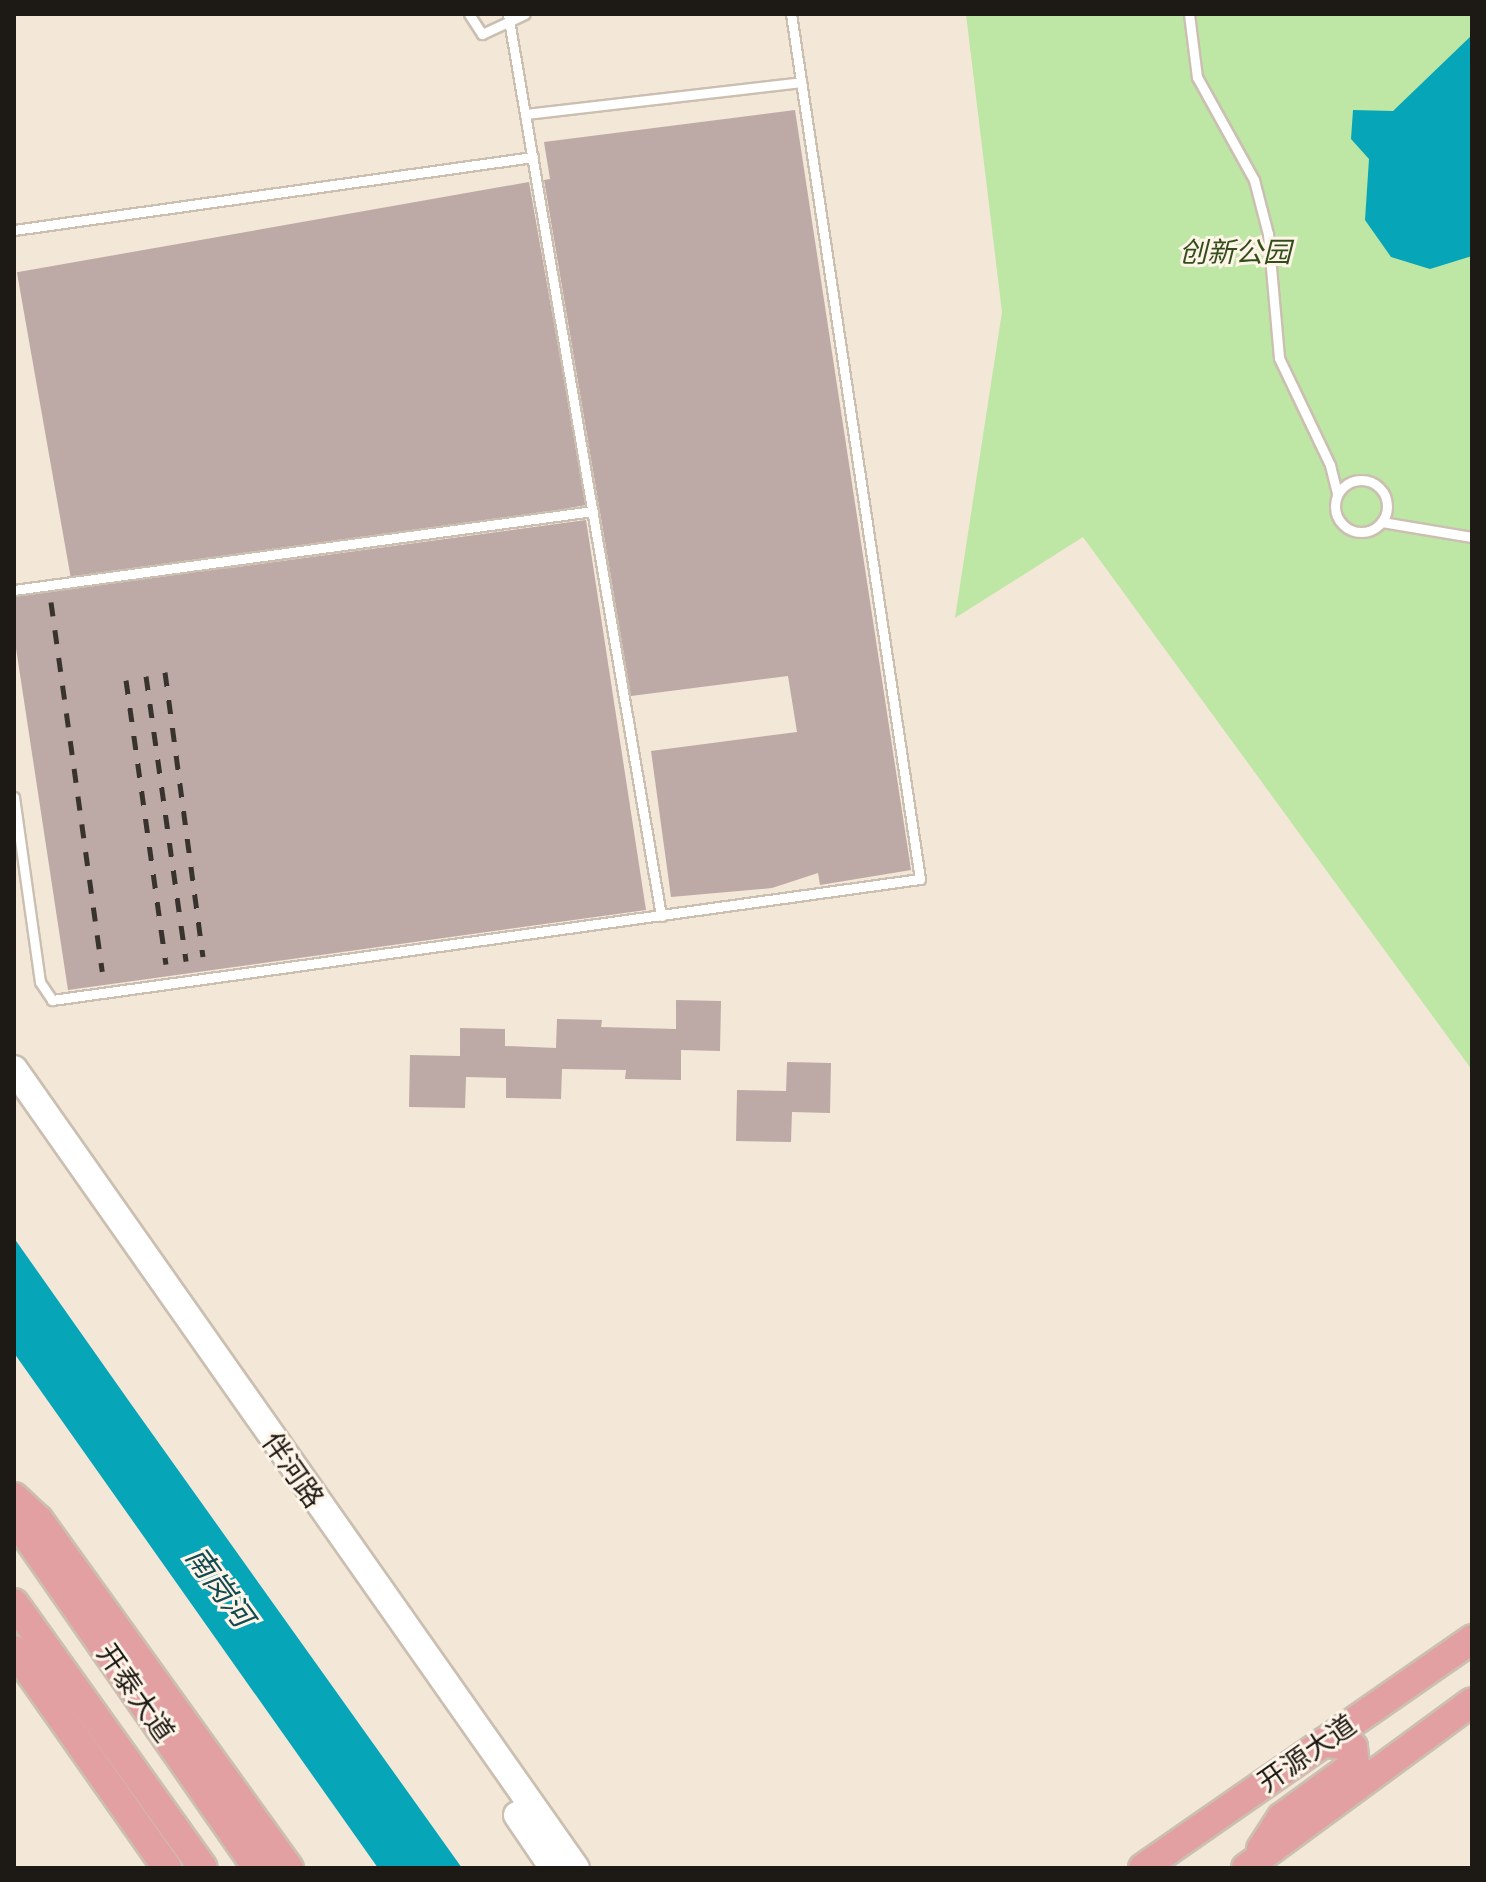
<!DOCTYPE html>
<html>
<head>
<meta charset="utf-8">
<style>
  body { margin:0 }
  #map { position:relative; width:1486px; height:1882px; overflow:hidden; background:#f3e7d8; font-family:"Source Serif 4","Noto Sans SC",serif }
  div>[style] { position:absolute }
  .green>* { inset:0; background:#bee6a4 }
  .water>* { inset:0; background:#06a5b8 }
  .building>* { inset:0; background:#bda9a6; transform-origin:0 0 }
  .roads { filter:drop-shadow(2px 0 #cbbfb1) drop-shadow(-2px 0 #cbbfb1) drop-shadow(0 2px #cbbfb1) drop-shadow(0 -2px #cbbfb1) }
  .lane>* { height:9px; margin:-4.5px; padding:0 4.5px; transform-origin:4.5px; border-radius:4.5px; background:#fff }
  .lane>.ring { margin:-4.5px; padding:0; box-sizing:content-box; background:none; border:9px solid #fff; border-radius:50% }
  .secondary>* { height:26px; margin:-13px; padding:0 13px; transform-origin:13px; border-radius:13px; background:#fff }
  .primary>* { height:28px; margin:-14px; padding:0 14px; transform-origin:14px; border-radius:14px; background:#e3a0a3 }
  .rail>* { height:5px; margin-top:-2.5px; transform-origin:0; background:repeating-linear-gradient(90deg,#38332d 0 14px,transparent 0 28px) }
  span { translate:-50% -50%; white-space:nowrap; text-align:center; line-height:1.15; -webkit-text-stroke:6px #fef4e8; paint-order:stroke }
  .park-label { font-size:28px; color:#314e1a; font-style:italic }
  .street-label { font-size:28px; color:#1d1914 }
  .water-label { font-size:30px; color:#124a52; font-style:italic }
  .frame { position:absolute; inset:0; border:16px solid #1d1914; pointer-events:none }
</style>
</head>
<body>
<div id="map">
  <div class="green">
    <i style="clip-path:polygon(966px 14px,1472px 14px,1472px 1070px,1083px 537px,955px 618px,1002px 312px)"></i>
  </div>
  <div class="water">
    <i style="clip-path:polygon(1472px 35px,1472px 256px,1430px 269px,1391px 257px,1365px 220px,1369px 159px,1351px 139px,1353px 110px,1393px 111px)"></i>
    <i style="clip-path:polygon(14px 1238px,131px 1404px,462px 1868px,378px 1868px,14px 1353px)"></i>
  </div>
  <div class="building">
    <i style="clip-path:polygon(795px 110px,911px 870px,820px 885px,818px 873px,772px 888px,671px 897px,651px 751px,797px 732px,788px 676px,631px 696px,544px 180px,550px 179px,544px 142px)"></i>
    <i style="left:529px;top:182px;width:328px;height:520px;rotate:80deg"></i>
    <i style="clip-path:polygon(586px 520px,646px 910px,68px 990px,14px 635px,14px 597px)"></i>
    <i style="clip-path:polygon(676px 1000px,721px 1001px,720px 1051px,681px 1050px,681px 1080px,625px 1079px,626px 1070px,562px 1069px,561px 1099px,506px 1098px,506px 1078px,466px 1077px,465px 1108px,409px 1107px,410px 1055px,460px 1056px,460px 1028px,505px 1029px,505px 1046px,556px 1048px,557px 1019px,602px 1020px,601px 1027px,676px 1029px)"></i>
    <i style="clip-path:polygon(787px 1062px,831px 1063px,830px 1113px,792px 1112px,791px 1142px,736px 1141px,737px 1090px,786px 1091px)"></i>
  </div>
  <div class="roads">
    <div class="lane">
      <i style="left:469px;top:14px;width:24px;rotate:57deg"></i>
      <i style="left:482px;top:34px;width:47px;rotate:-24.9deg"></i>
      <i style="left:508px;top:14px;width:915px;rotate:80.37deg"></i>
      <i style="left:1189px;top:14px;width:64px;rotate:82.8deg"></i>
      <i style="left:1197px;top:77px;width:118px;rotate:61deg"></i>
      <i style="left:1254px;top:180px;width:56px;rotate:75.5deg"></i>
      <i style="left:1268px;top:234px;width:124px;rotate:84.9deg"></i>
      <i style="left:1279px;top:358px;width:119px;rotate:64.5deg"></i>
      <i style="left:1330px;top:465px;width:29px;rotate:76deg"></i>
      <i style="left:526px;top:114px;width:277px;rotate:-6.6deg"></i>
      <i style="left:14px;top:230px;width:524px;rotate:-8.01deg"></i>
      <i class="ring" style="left:1335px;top:480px;width:43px;height:43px"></i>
      <i style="left:1382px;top:522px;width:91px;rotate:9.5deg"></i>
      <i style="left:14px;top:590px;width:584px;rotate:-7.77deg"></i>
      <i style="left:14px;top:797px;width:187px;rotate:82deg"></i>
      <i style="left:40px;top:982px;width:22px;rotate:56deg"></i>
      <i style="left:52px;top:1000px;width:876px;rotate:-7.94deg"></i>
      <i style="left:920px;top:879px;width:875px;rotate:-98.48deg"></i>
    </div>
    <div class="secondary">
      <i style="left:14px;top:1069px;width:977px;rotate:54.88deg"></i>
      <i style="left:517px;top:1815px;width:64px;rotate:55.8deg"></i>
    </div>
    <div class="primary">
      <i style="left:14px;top:1497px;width:33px;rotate:43deg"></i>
      <i style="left:38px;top:1519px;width:430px;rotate:54.3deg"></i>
      <i style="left:14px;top:1518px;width:426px;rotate:55.2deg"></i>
      <i style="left:14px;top:1603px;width:325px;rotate:54.5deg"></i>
      <i style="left:14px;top:1650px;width:266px;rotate:54.9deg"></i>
      <i style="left:1261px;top:1849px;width:38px;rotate:-57deg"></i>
      <i style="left:1282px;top:1817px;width:90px;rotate:-36deg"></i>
      <i style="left:1355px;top:1764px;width:17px;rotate:-97deg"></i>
      <i style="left:1353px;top:1747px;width:30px;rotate:-171deg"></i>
      <i style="left:1143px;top:1868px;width:401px;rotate:-34.8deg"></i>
      <i style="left:1246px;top:1868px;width:280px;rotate:-36.3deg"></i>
    </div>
  </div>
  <div class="rail">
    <i style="left:51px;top:602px;width:373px;rotate:82.1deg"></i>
    <i style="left:165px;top:672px;width:287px;rotate:82.4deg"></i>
    <i style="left:146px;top:676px;width:288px;rotate:82deg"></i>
    <i style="left:126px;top:680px;width:287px;rotate:82deg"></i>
  </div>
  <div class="park-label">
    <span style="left:1235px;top:252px">创新公园</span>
  </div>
  <div class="street-label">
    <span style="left:293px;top:1470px;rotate:55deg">伴河路</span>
    <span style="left:136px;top:1693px;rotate:55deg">开泰大道</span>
    <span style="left:1307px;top:1753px;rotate:-35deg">开源大道</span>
  </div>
  <div class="water-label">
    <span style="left:219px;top:1587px;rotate:54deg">南岗河</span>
  </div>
  <div class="frame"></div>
</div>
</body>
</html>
